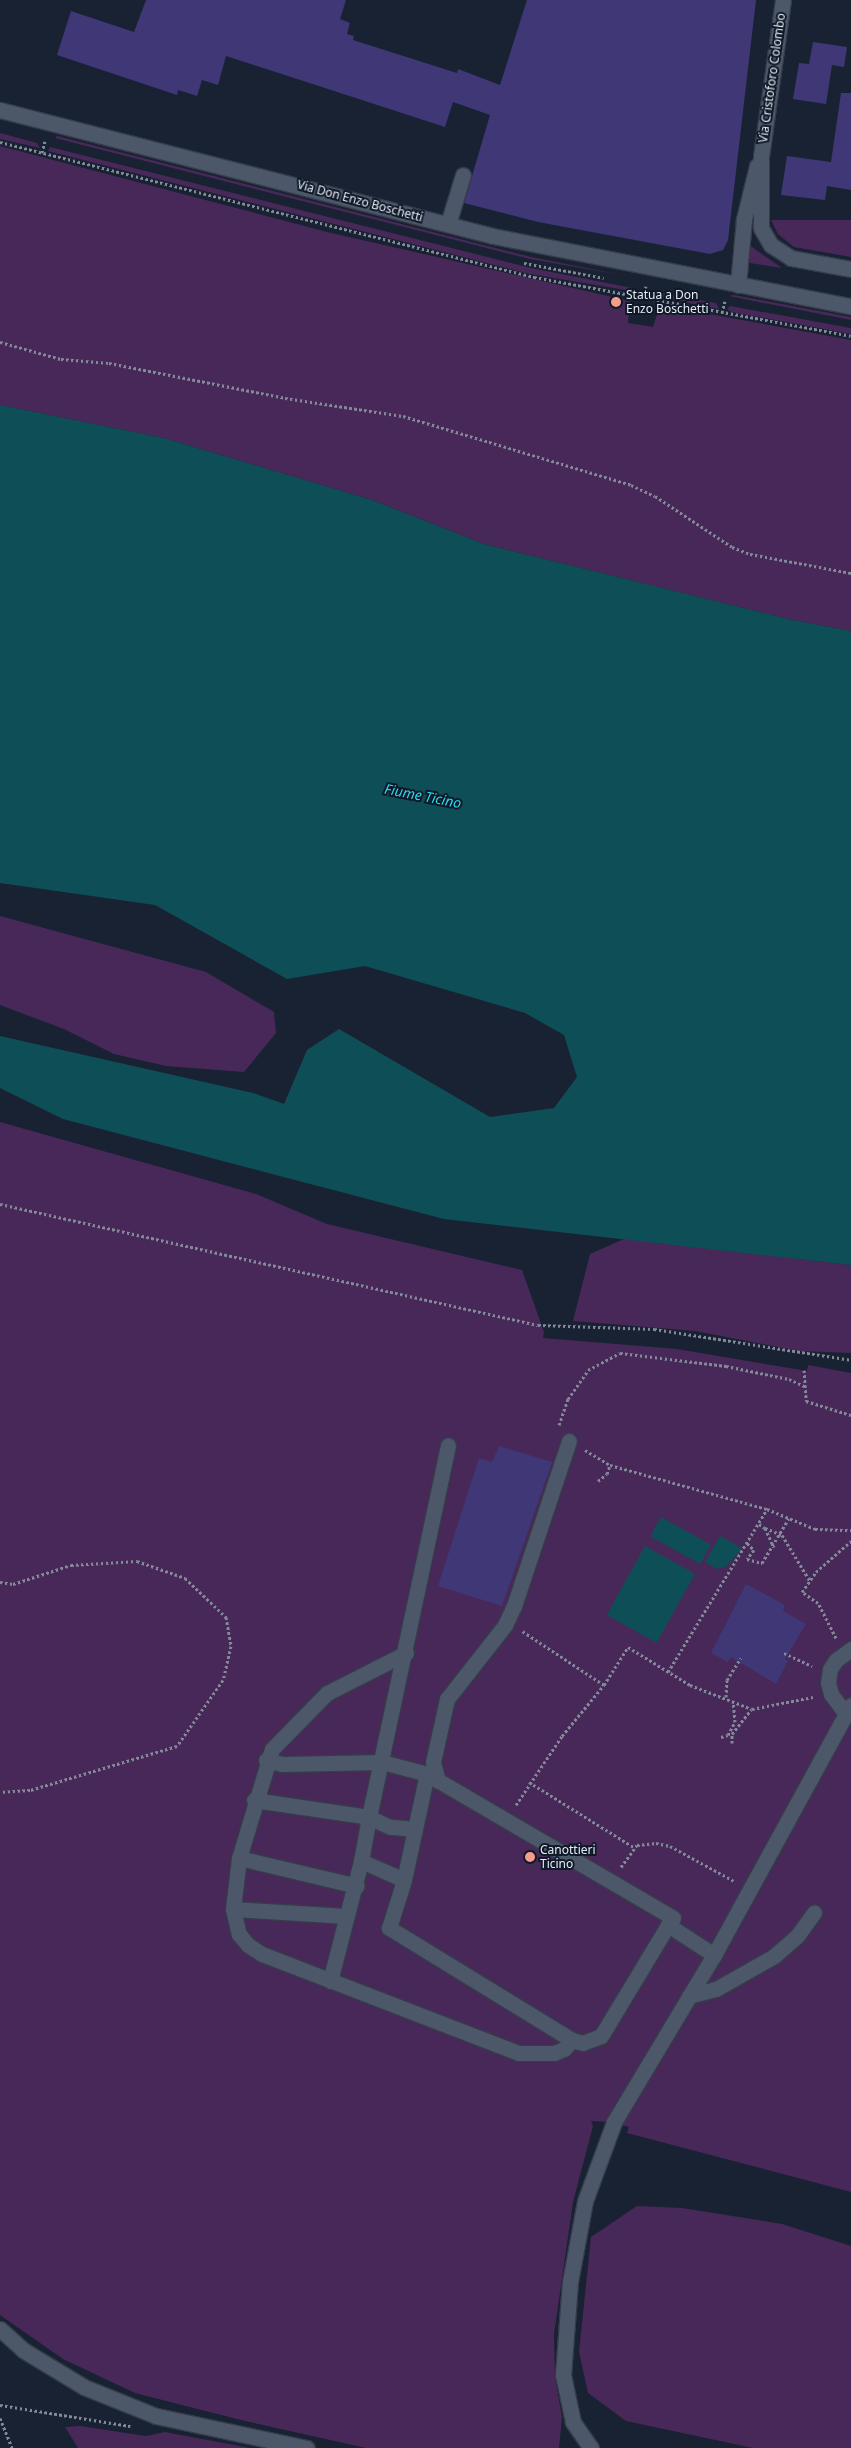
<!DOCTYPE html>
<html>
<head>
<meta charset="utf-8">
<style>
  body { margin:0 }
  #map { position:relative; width:851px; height:2448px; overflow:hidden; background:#192232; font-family:"Noto Sans",sans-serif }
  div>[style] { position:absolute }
  .green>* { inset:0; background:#482859 }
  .water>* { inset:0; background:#0e4f57; transform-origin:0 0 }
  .building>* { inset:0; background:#3f3776 }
  .path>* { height:3px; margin-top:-1.5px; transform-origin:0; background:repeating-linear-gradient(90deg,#828997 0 2.5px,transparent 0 5px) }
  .roads { filter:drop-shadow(1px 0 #363c4a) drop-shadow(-1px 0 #363c4a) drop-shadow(0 1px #363c4a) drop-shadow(0 -1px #363c4a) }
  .minor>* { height:15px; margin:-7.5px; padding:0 7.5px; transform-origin:7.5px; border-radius:7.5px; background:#4c5769 }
  .dots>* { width:14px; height:14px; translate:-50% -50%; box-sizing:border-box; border:2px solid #101928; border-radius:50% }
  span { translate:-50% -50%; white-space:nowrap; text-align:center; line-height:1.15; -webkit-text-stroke:4px #101928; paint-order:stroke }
  .street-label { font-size:12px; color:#e5ebf6 }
  .poi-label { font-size:12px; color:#e5ebf6 }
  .left { translate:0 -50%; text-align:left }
  .water-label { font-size:14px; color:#29daef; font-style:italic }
</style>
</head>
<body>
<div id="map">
  <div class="green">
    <i style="clip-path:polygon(0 133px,37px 143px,40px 148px,0 139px)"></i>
    <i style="clip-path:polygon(57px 136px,531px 257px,627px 276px,530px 259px,55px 138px)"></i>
    <i style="clip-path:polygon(0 146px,327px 232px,630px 301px,628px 323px,653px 327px,660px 305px,851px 340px,851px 631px,788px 619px,484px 544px,372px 500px,164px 438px,0 405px)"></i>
    <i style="clip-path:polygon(50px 147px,531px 268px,632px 288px,632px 291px,530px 274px,48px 151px)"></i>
    <i style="clip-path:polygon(771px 220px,851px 220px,851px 257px,794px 247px,778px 234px)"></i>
    <i style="clip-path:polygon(750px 247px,752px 247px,782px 268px,750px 263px)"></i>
    <i style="clip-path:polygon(661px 293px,716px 303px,719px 309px,659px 297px)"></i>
    <i style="clip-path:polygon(734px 295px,851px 317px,851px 320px,729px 296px)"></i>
    <i style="clip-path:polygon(730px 306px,851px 328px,851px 334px,732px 312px,727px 309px)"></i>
    <i style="clip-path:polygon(0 916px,206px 972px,274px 1012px,276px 1033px,244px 1072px,166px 1066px,114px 1054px,64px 1029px,0 1005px)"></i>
    <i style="clip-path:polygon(0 1122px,256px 1194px,327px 1224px,522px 1270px,544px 1332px,543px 1338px,677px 1349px,807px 1371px,808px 1365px,851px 1373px,851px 2192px,627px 2133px,629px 2127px,610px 2122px,591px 2121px,593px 2126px,573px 2202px,554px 2334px,555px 2378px,562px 2417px,559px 2448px,366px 2448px,241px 2420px,135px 2393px,63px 2359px,0 2315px)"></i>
    <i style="clip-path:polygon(624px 1239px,851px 1265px,851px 1353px,799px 1351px,695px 1331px,573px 1321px,590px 1254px)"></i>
    <i style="clip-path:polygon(637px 2206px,682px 2208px,782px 2224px,851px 2246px,851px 2448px,753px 2448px,626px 2421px,588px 2393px,579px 2352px,591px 2237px)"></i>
    <i style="clip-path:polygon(80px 2426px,146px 2436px,165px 2432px,250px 2448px,78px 2448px,65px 2427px)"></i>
  </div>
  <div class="water">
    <i style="clip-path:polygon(0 405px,164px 438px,372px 500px,484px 544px,788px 619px,851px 631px,851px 1265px,444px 1219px,63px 1119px,0 1088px,0 1036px,253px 1093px,284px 1104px,307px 1050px,339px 1029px,490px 1117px,554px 1108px,577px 1077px,564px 1035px,525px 1013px,365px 966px,287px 979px,155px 905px,0 883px)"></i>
    <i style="left:661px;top:1517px;width:57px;height:22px;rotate:29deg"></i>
    <i style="clip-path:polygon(720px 1536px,742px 1548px,726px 1567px,717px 1569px,705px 1562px)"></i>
    <i style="left:645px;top:1546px;width:57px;height:79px;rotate:29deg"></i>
  </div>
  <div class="building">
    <i style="clip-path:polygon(146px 0,346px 0,340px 19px,350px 23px,347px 34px,354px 36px,353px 40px,457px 73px,458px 69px,500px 85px,527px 0,756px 0,728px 240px,723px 250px,710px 254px,538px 222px,464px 203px,490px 115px,453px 102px,445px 127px,226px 56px,218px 85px,202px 80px,197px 96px,178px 90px,177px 95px,57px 55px,71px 11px,134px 32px)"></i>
    <i style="clip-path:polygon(813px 42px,847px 47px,844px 67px,832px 65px,826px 104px,793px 99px,799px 63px,809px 64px)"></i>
    <i style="clip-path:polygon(841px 93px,851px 93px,851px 190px,827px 186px,825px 200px,781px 195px,787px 156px,831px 162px)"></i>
    <i style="clip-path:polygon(499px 1446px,552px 1462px,502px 1606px,438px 1586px,479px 1458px,492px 1462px)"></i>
    <i style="clip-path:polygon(746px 1584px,785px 1605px,783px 1611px,806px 1624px,785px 1659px,788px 1661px,776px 1684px,731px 1657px,728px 1662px,711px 1653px)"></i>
  </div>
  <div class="path">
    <i style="left:0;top:142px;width:551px;rotate:14.19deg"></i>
    <i style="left:534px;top:277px;width:322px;rotate:10.5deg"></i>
    <i style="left:42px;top:153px;width:12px;rotate:-76deg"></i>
    <i style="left:524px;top:263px;width:81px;rotate:10.6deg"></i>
    <i style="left:644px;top:298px;width:12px;rotate:-81deg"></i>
    <i style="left:722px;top:313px;width:12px;rotate:-76deg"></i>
    <i style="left:0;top:342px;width:63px;rotate:15.6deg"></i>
    <i style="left:61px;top:359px;width:48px;rotate:4.8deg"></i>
    <i style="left:109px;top:363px;width:179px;rotate:11.2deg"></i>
    <i style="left:285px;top:398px;width:119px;rotate:8.7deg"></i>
    <i style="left:403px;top:416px;width:238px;rotate:16.8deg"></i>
    <i style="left:631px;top:485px;width:26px;rotate:25deg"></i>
    <i style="left:655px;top:496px;width:92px;rotate:33.5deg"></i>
    <i style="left:732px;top:547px;width:19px;rotate:21deg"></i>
    <i style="left:750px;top:554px;width:103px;rotate:10.7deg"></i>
    <i style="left:0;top:1204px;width:551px;rotate:12.68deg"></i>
    <i style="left:538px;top:1325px;width:116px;rotate:2deg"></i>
    <i style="left:654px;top:1329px;width:199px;rotate:8.9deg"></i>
    <i style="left:804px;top:1370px;width:31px;rotate:86deg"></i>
    <i style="left:806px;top:1401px;width:47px;rotate:17.3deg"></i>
    <i style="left:559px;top:1425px;width:28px;rotate:-71deg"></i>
    <i style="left:568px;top:1399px;width:35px;rotate:-55deg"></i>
    <i style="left:588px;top:1370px;width:36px;rotate:-28deg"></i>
    <i style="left:620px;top:1353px;width:107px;rotate:7deg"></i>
    <i style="left:726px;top:1366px;width:64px;rotate:11.7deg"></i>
    <i style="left:789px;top:1379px;width:17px;rotate:25deg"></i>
    <i style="left:585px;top:1450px;width:29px;rotate:31deg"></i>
    <i style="left:610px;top:1465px;width:163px;rotate:15.7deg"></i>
    <i style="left:767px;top:1509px;width:52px;rotate:22.6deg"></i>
    <i style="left:815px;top:1529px;width:36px;rotate:2deg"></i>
    <i style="left:598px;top:1481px;width:11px;rotate:-38deg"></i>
    <i style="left:607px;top:1474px;width:9px;rotate:-72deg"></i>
    <i style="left:759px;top:1524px;width:7px;rotate:34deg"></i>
    <i style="left:765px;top:1528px;width:21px;rotate:65deg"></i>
    <i style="left:765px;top:1528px;width:18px;rotate:22deg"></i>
    <i style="left:782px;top:1535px;width:54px;rotate:58.7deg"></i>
    <i style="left:747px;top:1543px;width:10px;rotate:45deg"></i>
    <i style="left:754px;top:1550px;width:11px;rotate:128deg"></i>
    <i style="left:747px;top:1559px;width:16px;rotate:15deg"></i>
    <i style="left:762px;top:1563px;width:52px;rotate:-59deg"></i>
    <i style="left:0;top:1582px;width:13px;rotate:9deg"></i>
    <i style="left:13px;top:1584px;width:61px;rotate:-18.1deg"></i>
    <i style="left:71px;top:1565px;width:66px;rotate:-3.5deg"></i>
    <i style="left:137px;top:1561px;width:51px;rotate:19.5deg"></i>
    <i style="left:185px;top:1578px;width:57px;rotate:43.6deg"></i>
    <i style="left:226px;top:1617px;width:29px;rotate:80deg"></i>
    <i style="left:231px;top:1646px;width:35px;rotate:103deg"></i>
    <i style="left:223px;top:1680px;width:80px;rotate:124.9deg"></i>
    <i style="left:177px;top:1746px;width:153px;rotate:163.3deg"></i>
    <i style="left:30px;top:1790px;width:30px;rotate:176deg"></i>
    <i style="left:836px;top:1638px;width:39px;rotate:-117deg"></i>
    <i style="left:818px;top:1603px;width:19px;rotate:-145deg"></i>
    <i style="left:802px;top:1592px;width:24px;rotate:-55deg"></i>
    <i style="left:816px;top:1572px;width:47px;rotate:-41.5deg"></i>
    <i style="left:784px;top:1653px;width:31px;rotate:25deg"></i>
    <i style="left:668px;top:1672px;width:191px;rotate:-58.7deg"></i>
    <i style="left:604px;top:1685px;width:45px;rotate:-57.7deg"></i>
    <i style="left:628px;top:1647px;width:73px;rotate:31.5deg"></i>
    <i style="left:690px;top:1685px;width:66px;rotate:21.2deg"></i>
    <i style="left:752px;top:1709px;width:62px;rotate:-11.1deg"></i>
    <i style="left:726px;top:1697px;width:17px;rotate:-87deg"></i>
    <i style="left:727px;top:1680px;width:26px;rotate:-58deg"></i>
    <i style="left:721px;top:1737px;width:7px;rotate:-16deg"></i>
    <i style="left:728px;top:1735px;width:15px;rotate:-62deg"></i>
    <i style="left:735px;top:1722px;width:21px;rotate:-95deg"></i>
    <i style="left:732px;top:1743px;width:9px;rotate:-90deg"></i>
    <i style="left:732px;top:1734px;width:31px;rotate:-52deg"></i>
    <i style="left:529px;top:1782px;width:125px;rotate:31.9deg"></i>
    <i style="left:516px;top:1805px;width:83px;rotate:-56.3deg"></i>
    <i style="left:562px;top:1736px;width:66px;rotate:-50.5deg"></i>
    <i style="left:604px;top:1685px;width:98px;rotate:-146.6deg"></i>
    <i style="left:621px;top:1867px;width:27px;rotate:-54deg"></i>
    <i style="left:637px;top:1845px;width:19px;rotate:-6deg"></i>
    <i style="left:656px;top:1843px;width:14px;rotate:12deg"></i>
    <i style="left:670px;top:1846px;width:73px;rotate:28.7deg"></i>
    <i style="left:0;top:2405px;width:132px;rotate:9.2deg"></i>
    <i style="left:0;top:2418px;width:32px;rotate:68deg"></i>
  </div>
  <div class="roads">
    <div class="minor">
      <i style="left:783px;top:0;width:158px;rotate:98deg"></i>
      <i style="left:761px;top:156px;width:72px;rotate:90deg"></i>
      <i style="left:761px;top:228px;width:20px;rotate:60deg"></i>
      <i style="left:771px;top:245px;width:24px;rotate:33deg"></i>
      <i style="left:791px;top:258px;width:61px;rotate:10.4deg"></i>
      <i style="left:0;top:110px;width:509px;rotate:14.34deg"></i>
      <i style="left:493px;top:236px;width:365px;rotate:11.1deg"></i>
      <i style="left:448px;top:224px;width:51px;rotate:-73deg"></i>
      <i style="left:738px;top:285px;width:66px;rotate:-84.8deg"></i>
      <i style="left:744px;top:219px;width:55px;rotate:-76.2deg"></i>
      <i style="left:406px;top:1653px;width:89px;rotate:153.1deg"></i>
      <i style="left:327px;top:1693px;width:78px;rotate:134.5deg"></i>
      <i style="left:272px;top:1749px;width:114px;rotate:106.8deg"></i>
      <i style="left:239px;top:1858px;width:51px;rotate:96.7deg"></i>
      <i style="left:233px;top:1909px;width:26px;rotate:77deg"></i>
      <i style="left:239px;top:1934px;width:14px;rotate:51deg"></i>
      <i style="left:248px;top:1945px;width:17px;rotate:33deg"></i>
      <i style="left:262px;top:1954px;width:275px;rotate:21.1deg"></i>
      <i style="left:519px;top:2053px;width:35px"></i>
      <i style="left:554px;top:2053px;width:11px;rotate:-22deg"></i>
      <i style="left:564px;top:2049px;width:12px;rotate:-48deg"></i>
      <i style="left:846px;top:1714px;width:25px;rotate:-127deg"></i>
      <i style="left:831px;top:1694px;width:11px;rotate:-105deg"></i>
      <i style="left:828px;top:1683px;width:14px;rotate:-82deg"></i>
      <i style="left:830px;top:1669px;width:11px;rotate:-56deg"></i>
      <i style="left:836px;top:1660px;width:19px;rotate:-36deg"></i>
      <i style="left:266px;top:1760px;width:16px;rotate:14deg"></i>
      <i style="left:282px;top:1764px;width:100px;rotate:-1.1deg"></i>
      <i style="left:382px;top:1762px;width:47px;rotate:14.9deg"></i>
      <i style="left:438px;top:1781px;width:20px;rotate:-105deg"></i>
      <i style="left:433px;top:1762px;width:65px;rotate:-77.5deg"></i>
      <i style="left:447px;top:1699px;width:94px;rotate:-51.9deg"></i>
      <i style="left:505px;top:1625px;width:21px;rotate:-65deg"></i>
      <i style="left:514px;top:1606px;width:174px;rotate:-71.6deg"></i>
      <i style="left:254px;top:1800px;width:116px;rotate:8.4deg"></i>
      <i style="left:369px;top:1817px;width:45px;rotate:100.3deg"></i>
      <i style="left:361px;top:1861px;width:47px;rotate:23.8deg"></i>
      <i style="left:415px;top:1829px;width:25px;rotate:-175deg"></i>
      <i style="left:390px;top:1827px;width:23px;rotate:-155deg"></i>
      <i style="left:369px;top:1817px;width:380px;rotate:-78deg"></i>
      <i style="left:239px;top:1858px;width:121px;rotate:13.3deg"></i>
      <i style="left:233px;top:1909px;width:114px;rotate:3.5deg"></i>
      <i style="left:668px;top:1925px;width:130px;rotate:121.1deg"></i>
      <i style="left:601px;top:2036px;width:19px;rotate:159deg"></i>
      <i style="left:583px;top:2043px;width:11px;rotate:-165deg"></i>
      <i style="left:572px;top:2040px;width:215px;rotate:-148.5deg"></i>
      <i style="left:389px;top:1928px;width:50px;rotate:-72.6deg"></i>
      <i style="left:404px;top:1880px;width:108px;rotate:-77.8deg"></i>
      <i style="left:427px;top:1774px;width:285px;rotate:30.3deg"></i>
      <i style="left:673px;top:1918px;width:9px;rotate:126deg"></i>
      <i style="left:668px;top:1925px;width:55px;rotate:33.1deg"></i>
      <i style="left:330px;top:1981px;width:124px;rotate:-75.5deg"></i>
      <i style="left:689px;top:1996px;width:28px;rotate:-15deg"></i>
      <i style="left:716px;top:1989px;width:67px;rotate:-29.6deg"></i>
      <i style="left:774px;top:1956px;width:30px;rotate:-41deg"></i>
      <i style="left:797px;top:1936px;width:29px;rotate:-54deg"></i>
      <i style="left:0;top:2329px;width:31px;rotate:42deg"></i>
      <i style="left:23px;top:2350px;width:71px;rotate:31.2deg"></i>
      <i style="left:84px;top:2387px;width:78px;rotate:21.9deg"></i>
      <i style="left:156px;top:2416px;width:154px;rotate:12deg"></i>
      <i style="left:591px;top:2448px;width:32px;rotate:-125deg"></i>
      <i style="left:573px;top:2422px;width:48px;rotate:-102deg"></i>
      <i style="left:563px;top:2375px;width:93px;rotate:-85.7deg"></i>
      <i style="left:570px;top:2282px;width:82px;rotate:-79.5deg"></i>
      <i style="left:585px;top:2201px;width:84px;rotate:-69.8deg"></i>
      <i style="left:614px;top:2122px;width:195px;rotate:-59.1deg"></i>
      <i style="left:714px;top:1955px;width:285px;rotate:-61.3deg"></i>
    </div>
  </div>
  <div class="dots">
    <i style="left:616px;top:302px;background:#f49d8d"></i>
    <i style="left:530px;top:1857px;background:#f49d8d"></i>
  </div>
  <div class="street-label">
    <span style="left:772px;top:78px;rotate:-82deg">Via Cristoforo Colombo</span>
    <span style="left:360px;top:201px;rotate:15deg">Via Don Enzo Boschetti</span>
  </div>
  <div class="poi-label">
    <span class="left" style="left:626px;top:302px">Statua a Don<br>Enzo Boschetti</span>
    <span class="left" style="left:540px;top:1857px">Canottieri<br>Ticino</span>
  </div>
  <div class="water-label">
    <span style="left:423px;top:796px;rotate:11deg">Fiume Ticino</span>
  </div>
</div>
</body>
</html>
